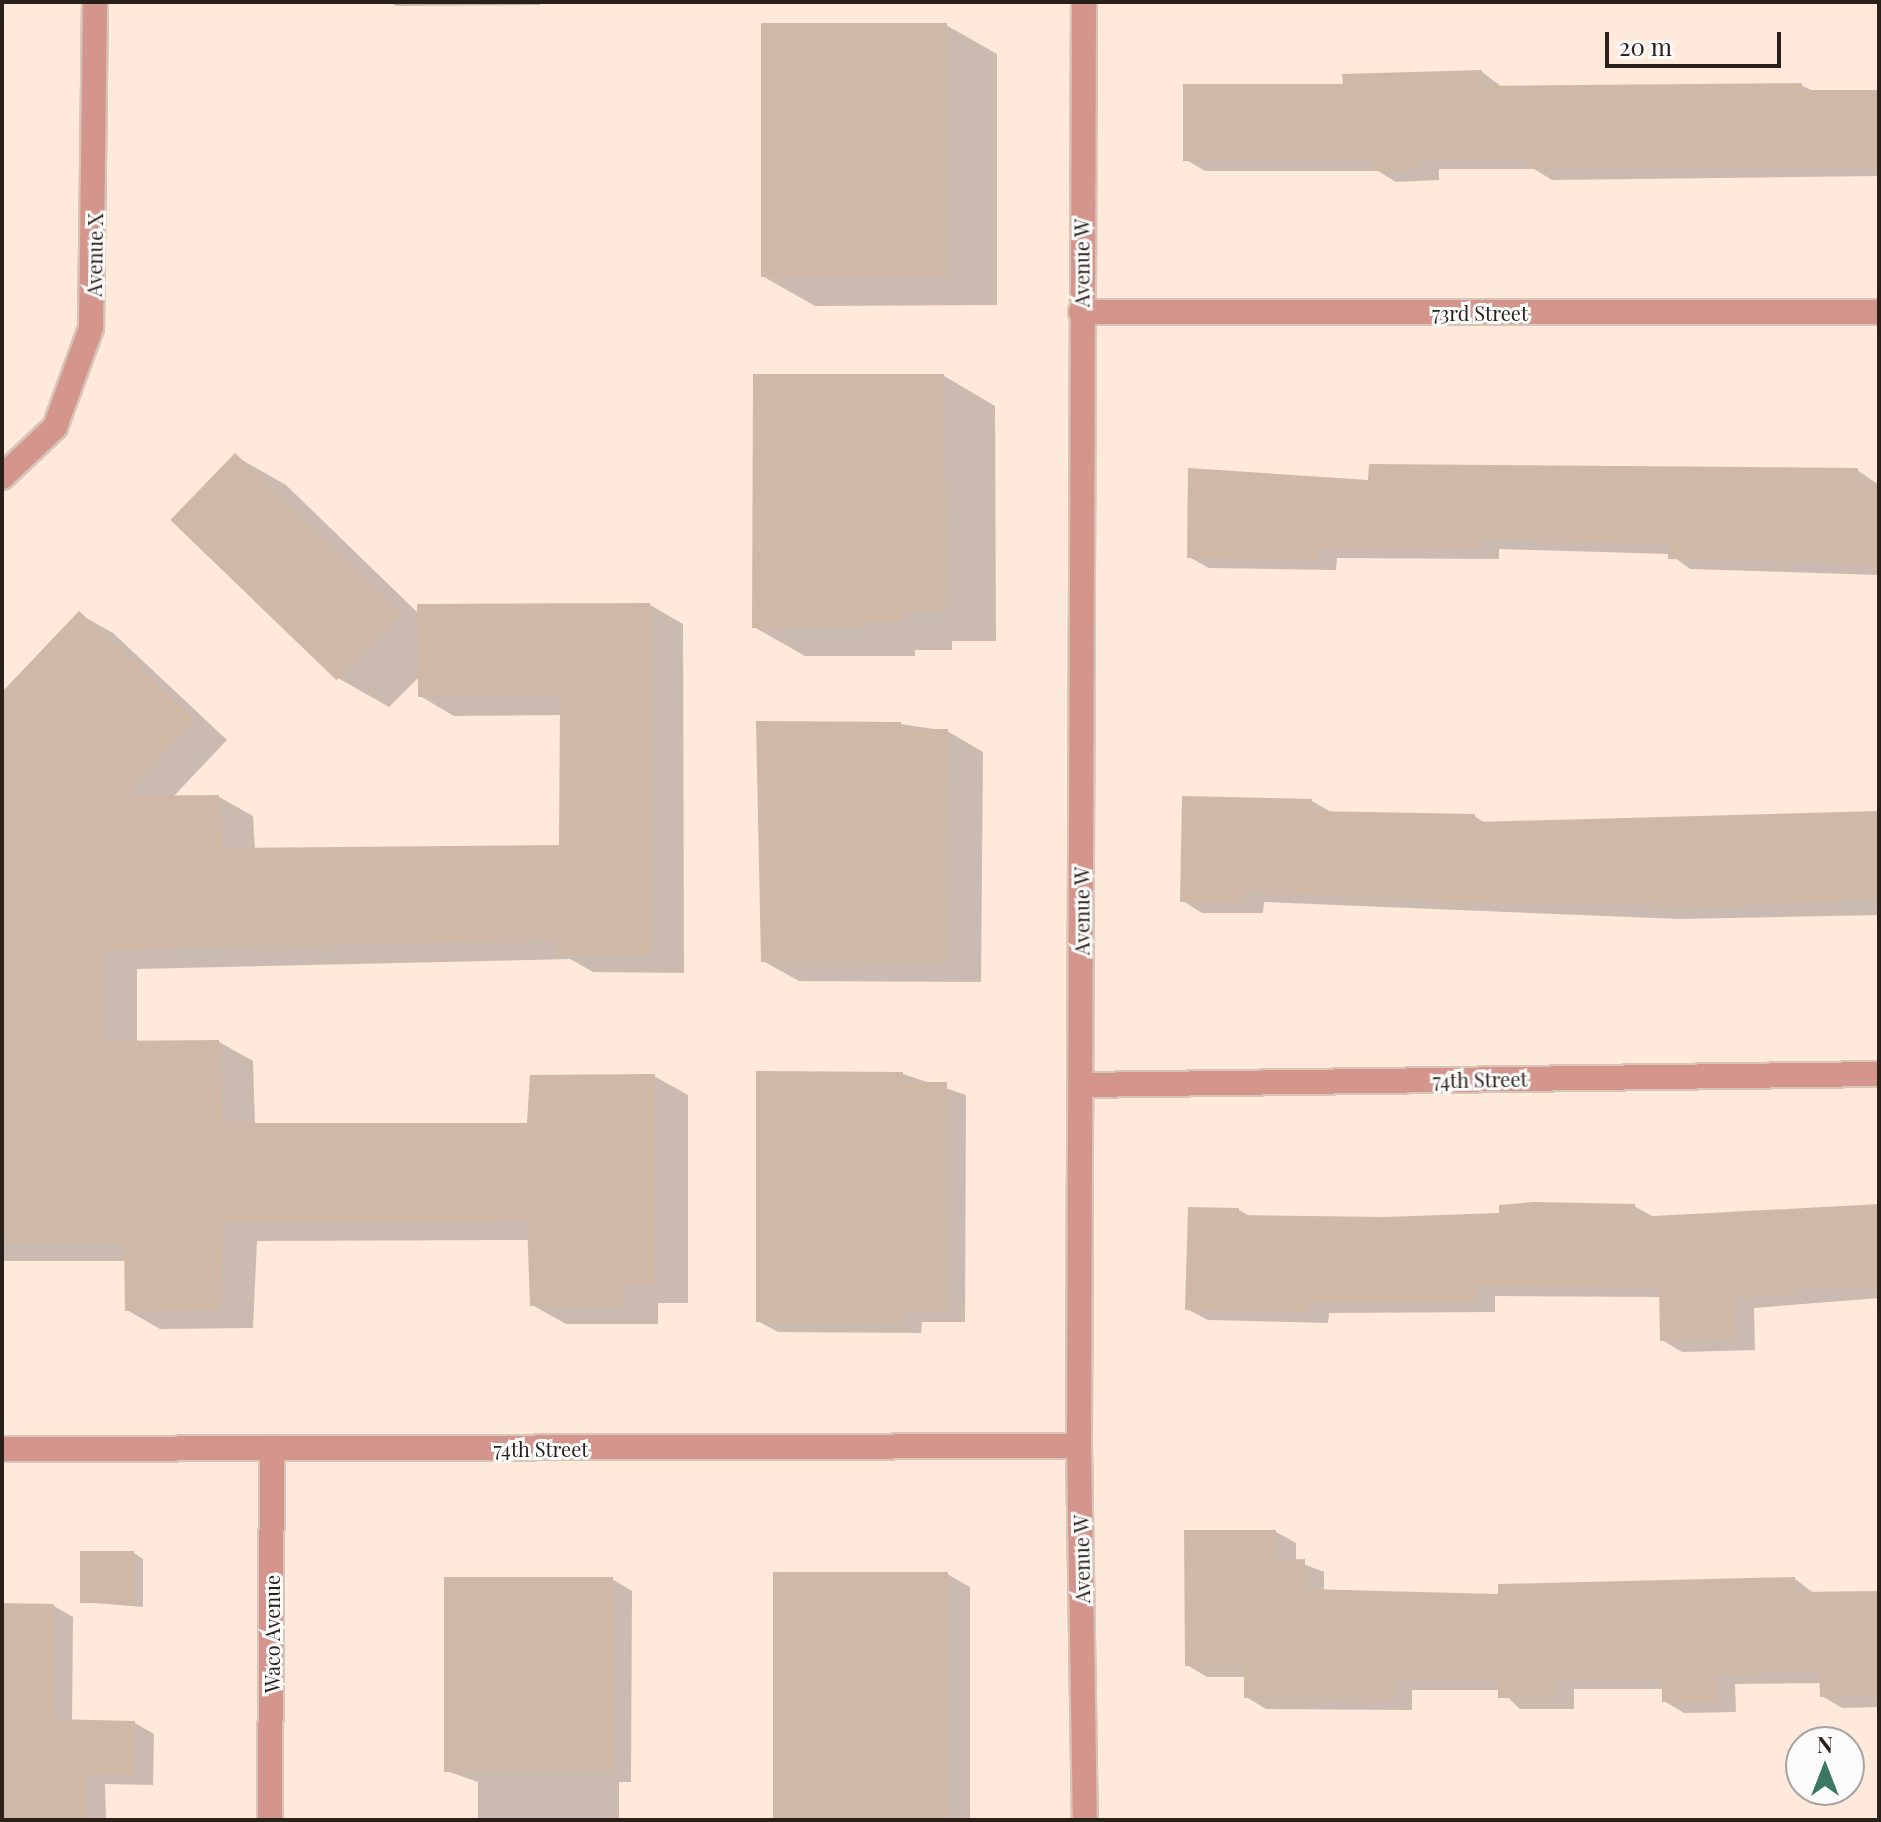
<!DOCTYPE html>
<html>
<head>
<meta charset="utf-8">
<style>
  body { margin:0 }
  #map { position:relative; width:1881px; height:1822px; overflow:hidden; background:#fee9db; font-family:"Playfair Display",serif }
  div>[style] { position:absolute }
  .shadow>* { inset:0; background:#0003 }
  .building>* { inset:0; background:#d0b8a6; transform-origin:0 0 }
  .roads { filter:drop-shadow(2px 0 #d8c5b8) drop-shadow(-2px 0 #d8c5b8) drop-shadow(0 2px #d8c5b8) drop-shadow(0 -2px #d8c5b8) }
  .minor>* { height:24px; margin:-12px; padding:0 12px; transform-origin:12px; border-radius:12px; background:#d4968c }
  span { translate:-50% -50%; white-space:nowrap; text-align:center; line-height:1.15; -webkit-text-stroke:6px #fbfbfb; paint-order:stroke }
  .street-label { font-size:20px; color:#292019 }
  .frame { position:absolute; inset:0; border:4px solid #292019; pointer-events:none }
  .north { position:absolute; left:1785px; top:1726px; width:80px; height:80px; box-sizing:border-box; background:#fbfbfb; border:2px solid #a7a3a1; border-radius:50%; rotate:0deg; font-size:22px; font-weight:700; line-height:32px; text-align:center; color:#292019 }
  .north::after { content:''; display:block; margin:auto; width:28px; height:36px; background:#3b7862; clip-path:polygon(50% 0,100% 100%,50% 72%,0 100%) }
  .scale { position:absolute; left:1605px; top:32px; width:176px; height:36px; box-sizing:border-box; border:4px solid #292019; border-top:0; padding-left:10px; font-size:24px; line-height:28px; white-space:nowrap; color:#292019; -webkit-text-stroke:6px #fbfbfb; paint-order:stroke }
</style>
</head>
<body>
<div id="map">
  <div class="shadow">
    <i style="clip-path:polygon(389px 2px,540px 2px,540px 5px,396px 6px)"></i>
    <i style="clip-path:polygon(946px 25px,997px 54px,997px 305px,815px 306px,764px 277px)"></i>
    <i style="clip-path:polygon(1482px 72px,1502px 87px,1801px 85px,1815px 92px,1879px 92px,1879px 176px,1552px 180px,1534px 169px,1439px 169px,1439px 180px,1396px 182px,1378px 171px,1205px 171px,1185px 159px,1345px 86px)"></i>
    <i style="clip-path:polygon(944px 376px,995px 406px,996px 641px,952px 641px,952px 650px,915px 650px,915px 656px,805px 656px,754px 627px)"></i>
    <i style="clip-path:polygon(235px 456px,286px 485px,419px 614px,650px 605px,683px 624px,684px 973px,593px 972px,570px 959px,137px 969px,137px 1043px,219px 1042px,253px 1061px,255px 1125px,529px 1125px,654px 1076px,688px 1095px,688px 1303px,658px 1303px,658px 1324px,566px 1324px,532px 1305px,529px 1240px,257px 1241px,253px 1328px,160px 1329px,127px 1310px,126px 1261px,2px 1261px,2px 695px,79px 614px,113px 633px,227px 740px,173px 797px,219px 797px,253px 816px,255px 850px,561px 847px,561px 715px,454px 716px,420px 696px,420px 676px,389px 707px,338px 678px)"></i>
    <i style="clip-path:polygon(1857px 470px,1879px 485px,1879px 575px,1690px 569px,1670px 554px,1499px 549px,1499px 559px,1337px 558px,1336px 570px,1209px 568px,1189px 557px,1370px 482px)"></i>
    <i style="clip-path:polygon(900px 724px,947px 731px,983px 752px,981px 982px,799px 981px,763px 961px)"></i>
    <i style="clip-path:polygon(1312px 801px,1331px 812px,1474px 816px,1487px 824px,1879px 813px,1879px 915px,1680px 919px,1264px 902px,1263px 913px,1202px 913px,1183px 901px)"></i>
    <i style="clip-path:polygon(903px 1074px,966px 1095px,965px 1322px,922px 1322px,921px 1333px,778px 1332px,758px 1321px)"></i>
    <i style="clip-path:polygon(1634px 1206px,1654px 1217px,1879px 1206px,1879px 1298px,1754px 1308px,1755px 1350px,1682px 1352px,1662px 1340px,1661px 1297px,1495px 1296px,1495px 1312px,1329px 1313px,1328px 1323px,1208px 1320px,1187px 1309px,1239px 1210px,1253px 1218px,1385px 1219px)"></i>
    <i style="clip-path:polygon(1276px 1532px,1296px 1543px,1296px 1561px,1324px 1572px,1324px 1592px,1500px 1596px,1795px 1579px,1815px 1594px,1879px 1593px,1879px 1707px,1842px 1708px,1822px 1696px,1821px 1683px,1735px 1684px,1736px 1712px,1684px 1713px,1664px 1701px,1664px 1689px,1574px 1689px,1574px 1709px,1520px 1709px,1500px 1690px,1412px 1690px,1412px 1710px,1266px 1709px,1246px 1697px,1246px 1677px,1207px 1677px,1187px 1665px)"></i>
    <i style="clip-path:polygon(134px 1553px,143px 1559px,143px 1607px,82px 1602px)"></i>
    <i style="clip-path:polygon(775px 1574px,947px 1574px,970px 1587px,970px 1820px,777px 1820px)"></i>
    <i style="clip-path:polygon(612px 1579px,632px 1591px,631px 1782px,619px 1782px,619px 1820px,478px 1820px,478px 1782px,444px 1770px)"></i>
    <i style="clip-path:polygon(2px 1605px,54px 1606px,73px 1617px,72px 1722px,135px 1723px,154px 1734px,153px 1785px,105px 1784px,106px 1820px,2px 1820px)"></i>
  </div>
  <div class="building">
    <i style="left:947px;top:23px;width:254px;height:186px;rotate:90deg"></i>
    <i style="clip-path:polygon(1482px 70px,1482px 86px,1802px 83px,1802px 90px,1879px 90px,1879px 167px,1530px 169px,1530px 159px,1419px 159px,1420px 169px,1374px 171px,1374px 161px,1183px 161px,1183px 84px,1343px 84px,1342px 74px)"></i>
    <i style="clip-path:polygon(753px 374px,944px 374px,946px 612px,902px 612px,902px 622px,864px 622px,864px 628px,752px 628px)"></i>
    <i style="left:235px;top:453px;width:231px;height:93px;rotate:44deg"></i>
    <i style="clip-path:polygon(1369px 464px,1858px 468px,1858px 484px,1879px 483px,1879px 564px,1668px 559px,1668px 544px,1480px 539px,1480px 549px,1317px 548px,1317px 560px,1187px 558px,1188px 468px,1368px 480px)"></i>
    <i style="clip-path:polygon(650px 603px,651px 955px,558px 954px,558px 940px,104px 950px,104px 1041px,219px 1040px,223px 1123px,527px 1123px,530px 1075px,655px 1074px,655px 1285px,625px 1285px,625px 1306px,530px 1306px,527px 1221px,224px 1222px,220px 1310px,125px 1311px,124px 1243px,2px 1243px,2px 692px,79px 611px,195px 720px,123px 796px,219px 795px,223px 848px,559px 845px,560px 697px,418px 697px,417px 604px)"></i>
    <i style="clip-path:polygon(756px 721px,901px 722px,901px 729px,948px 729px,945px 963px,761px 962px)"></i>
    <i style="clip-path:polygon(1182px 796px,1312px 799px,1312px 811px,1475px 814px,1475px 822px,1879px 811px,1879px 899px,1658px 909px,1658px 903px,1497px 904px,1244px 891px,1243px 903px,1180px 902px)"></i>
    <i style="clip-path:polygon(756px 1071px,903px 1072px,903px 1082px,947px 1082px,945px 1312px,903px 1312px,902px 1323px,756px 1322px)"></i>
    <i style="clip-path:polygon(1534px 1202px,1635px 1204px,1635px 1217px,1879px 1204px,1879px 1288px,1794px 1287px,1794px 1296px,1735px 1297px,1735px 1339px,1660px 1341px,1659px 1287px,1475px 1286px,1476px 1301px,1309px 1302px,1309px 1313px,1185px 1310px,1188px 1207px,1239px 1208px,1239px 1215px,1385px 1217px,1499px 1213px,1499px 1205px)"></i>
    <i style="clip-path:polygon(1184px 1530px,1276px 1530px,1276px 1560px,1305px 1559px,1305px 1589px,1498px 1594px,1498px 1584px,1795px 1577px,1795px 1592px,1879px 1591px,1877px 1696px,1820px 1697px,1819px 1672px,1716px 1674px,1717px 1701px,1662px 1702px,1662px 1679px,1555px 1679px,1555px 1698px,1498px 1698px,1498px 1680px,1393px 1680px,1393px 1699px,1244px 1698px,1244px 1666px,1185px 1666px)"></i>
    <i style="left:80px;top:1551px;width:54px;height:52px"></i>
    <i style="left:773px;top:1572px;width:175px;height:248px"></i>
    <i style="left:613px;top:1577px;width:195px;height:169px;rotate:90deg"></i>
    <i style="clip-path:polygon(2px 1603px,54px 1604px,53px 1719px,135px 1721px,134px 1775px,86px 1774px,86px 1820px,2px 1820px)"></i>
  </div>
  <div class="roads">
    <div class="minor">
      <i style="left:1084px;top:2px;width:1444px;rotate:90.2deg"></i>
      <i style="left:1079px;top:1446px;width:374px;rotate:89.1deg"></i>
      <i style="left:1081px;top:312px;width:798px"></i>
      <i style="left:2px;top:477px;width:73px;rotate:-43.3deg"></i>
      <i style="left:55px;top:427px;width:105px;rotate:-70deg"></i>
      <i style="left:91px;top:328px;width:326px;rotate:-89.3deg"></i>
      <i style="left:1081px;top:1085px;width:798px;rotate:-0.79deg"></i>
      <i style="left:2px;top:1449px;width:1077px;rotate:-0.16deg"></i>
      <i style="left:270px;top:1820px;width:371px;rotate:-89.7deg"></i>
    </div>
  </div>
  <div class="street-label">
    <span style="left:94px;top:255px;rotate:-89deg">Avenue X</span>
    <span style="left:1081px;top:263px;rotate:-90deg">Avenue W</span>
    <span style="left:1480px;top:312px">73rd Street</span>
    <span style="left:1081px;top:911px;rotate:-90deg">Avenue W</span>
    <span style="left:1480px;top:1079px;rotate:-1deg">74th Street</span>
    <span style="left:541px;top:1448px">74th Street</span>
    <span style="left:1081px;top:1559px;rotate:-91deg">Avenue W</span>
    <span style="left:271px;top:1634px;rotate:-90deg">Waco Avenue</span>
  </div>
  <div class="frame"></div>
  <div class="north">N</div>
  <div class="scale">20 m</div>
</div>
</body>
</html>
